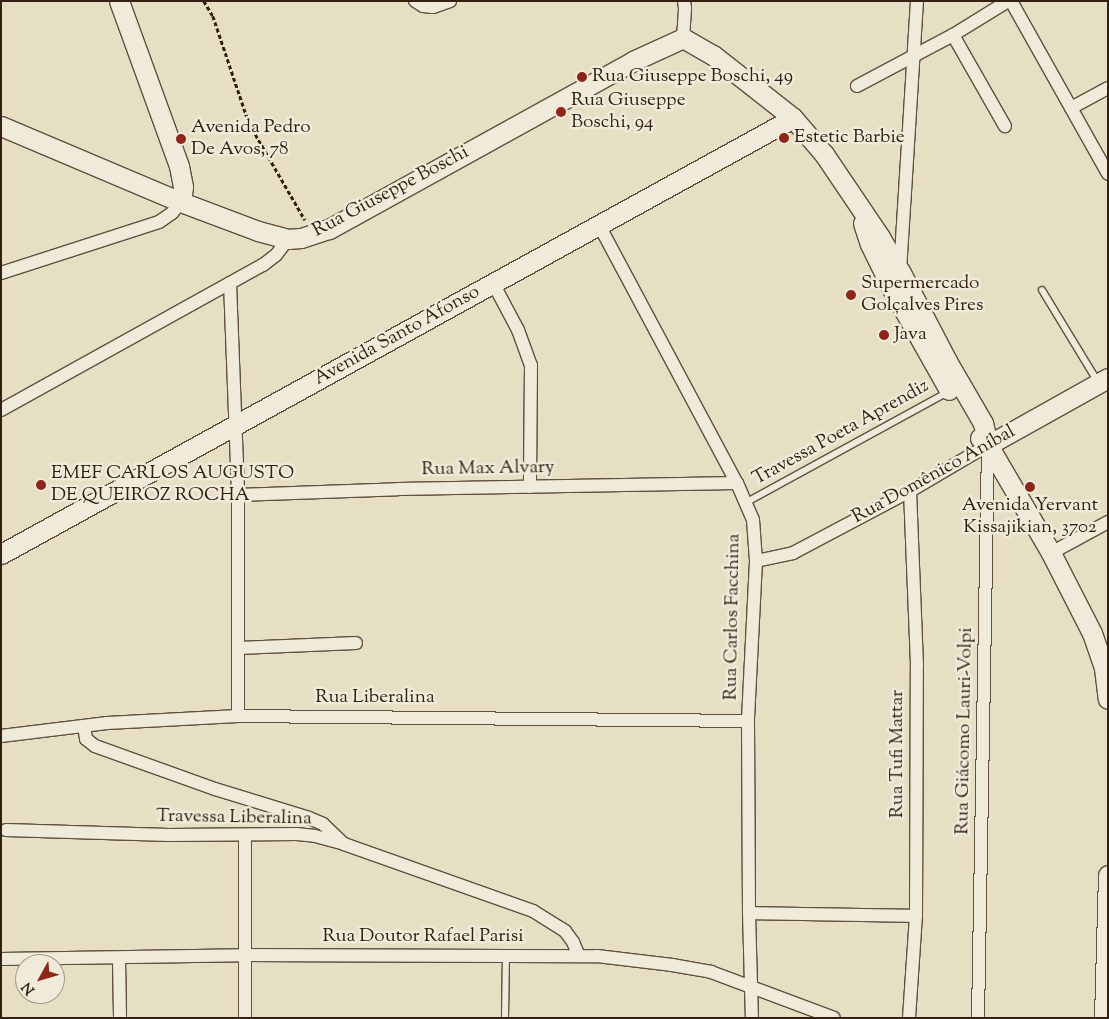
<!DOCTYPE html>
<html>
<head>
<meta charset="utf-8">
<style>
  body { margin:0 }
  #map { position:relative; width:1109px; height:1019px; overflow:hidden; background:#e7dfc4; font-family:"Sorts Mill Goudy",serif }
  div>[style] { position:absolute }
  .path>* { height:2.5px; margin-top:-1.25px; transform-origin:0; background:repeating-linear-gradient(90deg,#332010 0 4px,transparent 0 6.5px) }
  .roads { filter:drop-shadow(1px 0 #60503d) drop-shadow(-1px 0 #60503d) drop-shadow(0 1px #60503d) drop-shadow(0 -1px #60503d) }
  .lane>* { height:6px; margin:-3px; padding:0 3px; transform-origin:3px; border-radius:3px; background:#efead9 }
  .street>* { height:12px; margin:-6px; padding:0 6px; transform-origin:6px; border-radius:6px; background:#efead9 }
  .secondary>* { height:19px; margin:-9.5px; padding:0 9.5px; transform-origin:9.5px; border-radius:9.5px; background:#efead9 }
  .dots>* { width:14px; height:14px; translate:-50% -50%; box-sizing:border-box; border:2px solid #efead9; border-radius:50% }
  span { translate:-50% -50%; white-space:nowrap; text-align:center; line-height:1.15; -webkit-text-stroke:5px #efead9; paint-order:stroke }
  .poi-label { font-size:19px; color:#332010 }
  .left { translate:0 -50%; text-align:left }
  .street-label { font-size:19px; color:#332010 }
  .frame { position:absolute; inset:0; border:2px solid #332010; pointer-events:none }
  .north { position:absolute; left:15px; top:954px; width:50px; height:50px; box-sizing:border-box; background:#efead9; border:1px solid #a49989; border-radius:50%; rotate:231deg; font-size:14px; font-weight:700; line-height:20px; text-align:center; color:#332010 }
  .north::after { content:''; display:block; margin:auto; width:18px; height:22px; background:#8f2418; clip-path:polygon(50% 0,100% 100%,50% 72%,0 100%) }
</style>
</head>
<body>
<div id="map">
  <div class="path">
    <i style="left:204px;top:1px;width:17px;rotate:59deg"></i>
    <i style="left:213px;top:16px;width:113px;rotate:71.4deg"></i>
    <i style="left:249px;top:123px;width:112px;rotate:60deg"></i>
  </div>
  <div class="roads">
    <div class="lane">
      <i style="left:1042px;top:290px;width:108px;rotate:58.7deg"></i>
      <i style="left:747px;top:502px;width:229px;rotate:-28.7deg"></i>
      <i style="left:505px;top:1018px;width:62px;rotate:-89.1deg"></i>
    </div>
    <div class="street">
      <i style="left:415px;top:1px;width:9px;rotate:32deg"></i>
      <i style="left:423px;top:6px;width:10px;rotate:6deg"></i>
      <i style="left:433px;top:7px;width:18px;rotate:-19deg"></i>
      <i style="left:1011px;top:1px;width:198px;rotate:60.7deg"></i>
      <i style="left:953px;top:35px;width:105px;rotate:60.3deg"></i>
      <i style="left:683px;top:38px;width:30px;rotate:-86deg"></i>
      <i style="left:685px;top:8px;width:7px;rotate:-98deg"></i>
      <i style="left:857px;top:86px;width:109px;rotate:-28deg"></i>
      <i style="left:953px;top:35px;width:65px;rotate:-31.7deg"></i>
      <i style="left:1071px;top:108px;width:42px;rotate:-28.4deg"></i>
      <i style="left:599px;top:225px;width:293px;rotate:61.9deg"></i>
      <i style="left:737px;top:483px;width:40px;rotate:66.6deg"></i>
      <i style="left:753px;top:520px;width:41px;rotate:85.8deg"></i>
      <i style="left:756px;top:561px;width:160px;rotate:92.9deg"></i>
      <i style="left:748px;top:721px;width:192px;rotate:89.7deg"></i>
      <i style="left:749px;top:913px;width:105px;rotate:88.4deg"></i>
      <i style="left:900px;top:271px;width:271px;rotate:-86.4deg"></i>
      <i style="left:1px;top:273px;width:166px;rotate:-17.9deg"></i>
      <i style="left:159px;top:222px;width:16px;rotate:-35deg"></i>
      <i style="left:172px;top:213px;width:14px;rotate:-51deg"></i>
      <i style="left:230px;top:283px;width:212px;rotate:87.8deg"></i>
      <i style="left:238px;top:495px;width:221px;rotate:90deg"></i>
      <i style="left:493px;top:283px;width:53px;rotate:62deg"></i>
      <i style="left:518px;top:330px;width:37px;rotate:70deg"></i>
      <i style="left:531px;top:365px;width:122px;rotate:90.5deg"></i>
      <i style="left:1px;top:410px;width:299px;rotate:-29deg"></i>
      <i style="left:263px;top:265px;width:16px;rotate:-38deg"></i>
      <i style="left:276px;top:255px;width:20px;rotate:-53deg"></i>
      <i style="left:238px;top:495px;width:160px;rotate:-2.1deg"></i>
      <i style="left:398px;top:489px;width:339px;rotate:-1deg"></i>
      <i style="left:1051px;top:553px;width:65px;rotate:-28.5deg"></i>
      <i style="left:756px;top:561px;width:38px;rotate:-12deg"></i>
      <i style="left:793px;top:553px;width:132px;rotate:-27.9deg"></i>
      <i style="left:910px;top:491px;width:91px;rotate:-30.5deg"></i>
      <i style="left:239px;top:648px;width:117px;rotate:-2.4deg"></i>
      <i style="left:84px;top:726px;width:13px;rotate:81deg"></i>
      <i style="left:86px;top:739px;width:11px;rotate:38deg"></i>
      <i style="left:95px;top:746px;width:127px;rotate:19.7deg"></i>
      <i style="left:215px;top:789px;width:98px;rotate:17.1deg"></i>
      <i style="left:309px;top:818px;width:15px;rotate:23deg"></i>
      <i style="left:323px;top:824px;width:29px;rotate:44deg"></i>
      <i style="left:1px;top:736px;width:107px;rotate:-7deg"></i>
      <i style="left:107px;top:723px;width:131px;rotate:-3.1deg"></i>
      <i style="left:238px;top:716px;width:510px;rotate:0.56deg"></i>
      <i style="left:6px;top:830px;width:163px;rotate:1.8deg"></i>
      <i style="left:169px;top:835px;width:128px;rotate:-0.4deg"></i>
      <i style="left:297px;top:834px;width:18px;rotate:6deg"></i>
      <i style="left:315px;top:836px;width:30px;rotate:15deg"></i>
      <i style="left:344px;top:844px;width:201px;rotate:19.5deg"></i>
      <i style="left:533px;top:911px;width:38px;rotate:32deg"></i>
      <i style="left:565px;top:931px;width:14px;rotate:54deg"></i>
      <i style="left:573px;top:942px;width:15px;rotate:67deg"></i>
      <i style="left:245px;top:835px;width:183px;rotate:90deg"></i>
      <i style="left:749px;top:913px;width:167px;rotate:1deg"></i>
      <i style="left:1px;top:959px;width:242px;rotate:-0.9deg"></i>
      <i style="left:243px;top:955px;width:354px;rotate:0.2deg"></i>
      <i style="left:597px;top:956px;width:76px;rotate:6.8deg"></i>
      <i style="left:672px;top:965px;width:40px;rotate:10deg"></i>
      <i style="left:711px;top:972px;width:131px;rotate:20.5deg"></i>
      <i style="left:119px;top:959px;width:59px;rotate:89deg"></i>
      <i style="left:909px;top:1018px;width:102px;rotate:-86.1deg"></i>
      <i style="left:916px;top:916px;width:251px;rotate:-89.8deg"></i>
      <i style="left:917px;top:665px;width:174px;rotate:-92.3deg"></i>
      <i style="left:978px;top:1018px;width:573px;rotate:-89deg"></i>
    </div>
    <div class="secondary">
      <i style="left:119px;top:1px;width:176px;rotate:70deg"></i>
      <i style="left:179px;top:166px;width:21px;rotate:79deg"></i>
      <i style="left:183px;top:187px;width:15px;rotate:98deg"></i>
      <i style="left:1px;top:126px;width:195px;rotate:22.9deg"></i>
      <i style="left:181px;top:202px;width:82px;rotate:20.6deg"></i>
      <i style="left:258px;top:231px;width:31px;rotate:15deg"></i>
      <i style="left:288px;top:239px;width:13px;rotate:-4deg"></i>
      <i style="left:301px;top:238px;width:29px;rotate:-18deg"></i>
      <i style="left:329px;top:229px;width:347px;rotate:-28.9deg"></i>
      <i style="left:633px;top:61px;width:55px;rotate:-24.7deg"></i>
      <i style="left:683px;top:38px;width:34px;rotate:30deg"></i>
      <i style="left:713px;top:55px;width:102px;rotate:38.2deg"></i>
      <i style="left:793px;top:118px;width:48px;rotate:49.3deg"></i>
      <i style="left:824px;top:154px;width:100px;rotate:56deg"></i>
      <i style="left:880px;top:237px;width:39px;rotate:60deg"></i>
      <i style="left:900px;top:271px;width:102px;rotate:62.4deg"></i>
      <i style="left:947px;top:361px;width:72px;rotate:59.9deg"></i>
      <i style="left:983px;top:423px;width:23px;rotate:77deg"></i>
      <i style="left:863px;top:223px;width:22px;rotate:72deg"></i>
      <i style="left:870px;top:244px;width:48px;rotate:64deg"></i>
      <i style="left:891px;top:287px;width:118px;rotate:60.6deg"></i>
      <i style="left:980px;top:438px;width:11px;rotate:41deg"></i>
      <i style="left:988px;top:445px;width:125px;rotate:59.7deg"></i>
      <i style="left:1051px;top:553px;width:90px;rotate:62.9deg"></i>
      <i style="left:1092px;top:633px;width:37px;rotate:71deg"></i>
      <i style="left:1104px;top:668px;width:31px;rotate:83deg"></i>
      <i style="left:988px;top:445px;width:137px;rotate:-29.2deg"></i>
      <i style="left:1px;top:554px;width:904px;rotate:-28.83deg"></i>
      <i style="left:1104px;top:1018px;width:143px;rotate:-88.4deg"></i>
    </div>
  </div>
  <div class="dots">
    <i style="left:582px;top:77px;background:#8f2418"></i>
    <i style="left:561px;top:112px;background:#8f2418"></i>
    <i style="left:784px;top:138px;background:#8f2418"></i>
    <i style="left:181px;top:139px;background:#8f2418"></i>
    <i style="left:851px;top:295px;background:#8f2418"></i>
    <i style="left:884px;top:335px;background:#8f2418"></i>
    <i style="left:41px;top:485px;background:#8f2418"></i>
    <i style="left:1030px;top:487px;background:#8f2418"></i>
  </div>
  <div class="poi-label">
    <span class="left" style="left:592px;top:77px">Rua Giuseppe Boschi, 49</span>
    <span class="left" style="left:571px;top:112px">Rua Giuseppe<br>Boschi, 94</span>
    <span class="left" style="left:191px;top:139px">Avenida Pedro<br>De Avos, 78</span>
    <span class="left" style="left:794px;top:138px">Estetic Barbie</span>
    <span class="left" style="left:861px;top:295px">Supermercado<br>Golçalves Pires</span>
    <span class="left" style="left:894px;top:335px">Java</span>
    <span class="left" style="left:51px;top:485px">EMEF CARLOS AUGUSTO<br>DE QUEIROZ ROCHA</span>
    <span style="left:1030px;top:517px">Avenida Yervant<br>Kissajikian, 3702</span>
  </div>
  <div class="street-label">
    <span style="left:391px;top:192px;rotate:-28deg">Rua Giuseppe Boschi</span>
    <span style="left:397px;top:336px;rotate:-29deg">Avenida Santo Afonso</span>
    <span style="left:841px;top:433px;rotate:-29deg">Travessa Poeta Aprendiz</span>
    <span style="left:488px;top:469px;rotate:-1deg">Rua Max Alvary</span>
    <span style="left:934px;top:475px;rotate:-29deg">Rua Domênico Aníbal</span>
    <span style="left:733px;top:617px;rotate:-89deg">Rua Carlos Facchina</span>
    <span style="left:375px;top:698px">Rua Liberalina</span>
    <span style="left:965px;top:731px;rotate:-89deg">Rua Giácomo Lauri-Volpi</span>
    <span style="left:898px;top:754px;rotate:-90deg">Rua Tufi Mattar</span>
    <span style="left:234px;top:818px;rotate:1deg">Travessa Liberalina</span>
    <span style="left:423px;top:937px">Rua Doutor Rafael Parisi</span>
  </div>
  <div class="frame"></div>
  <div class="north">N</div>
</div>
</body>
</html>
